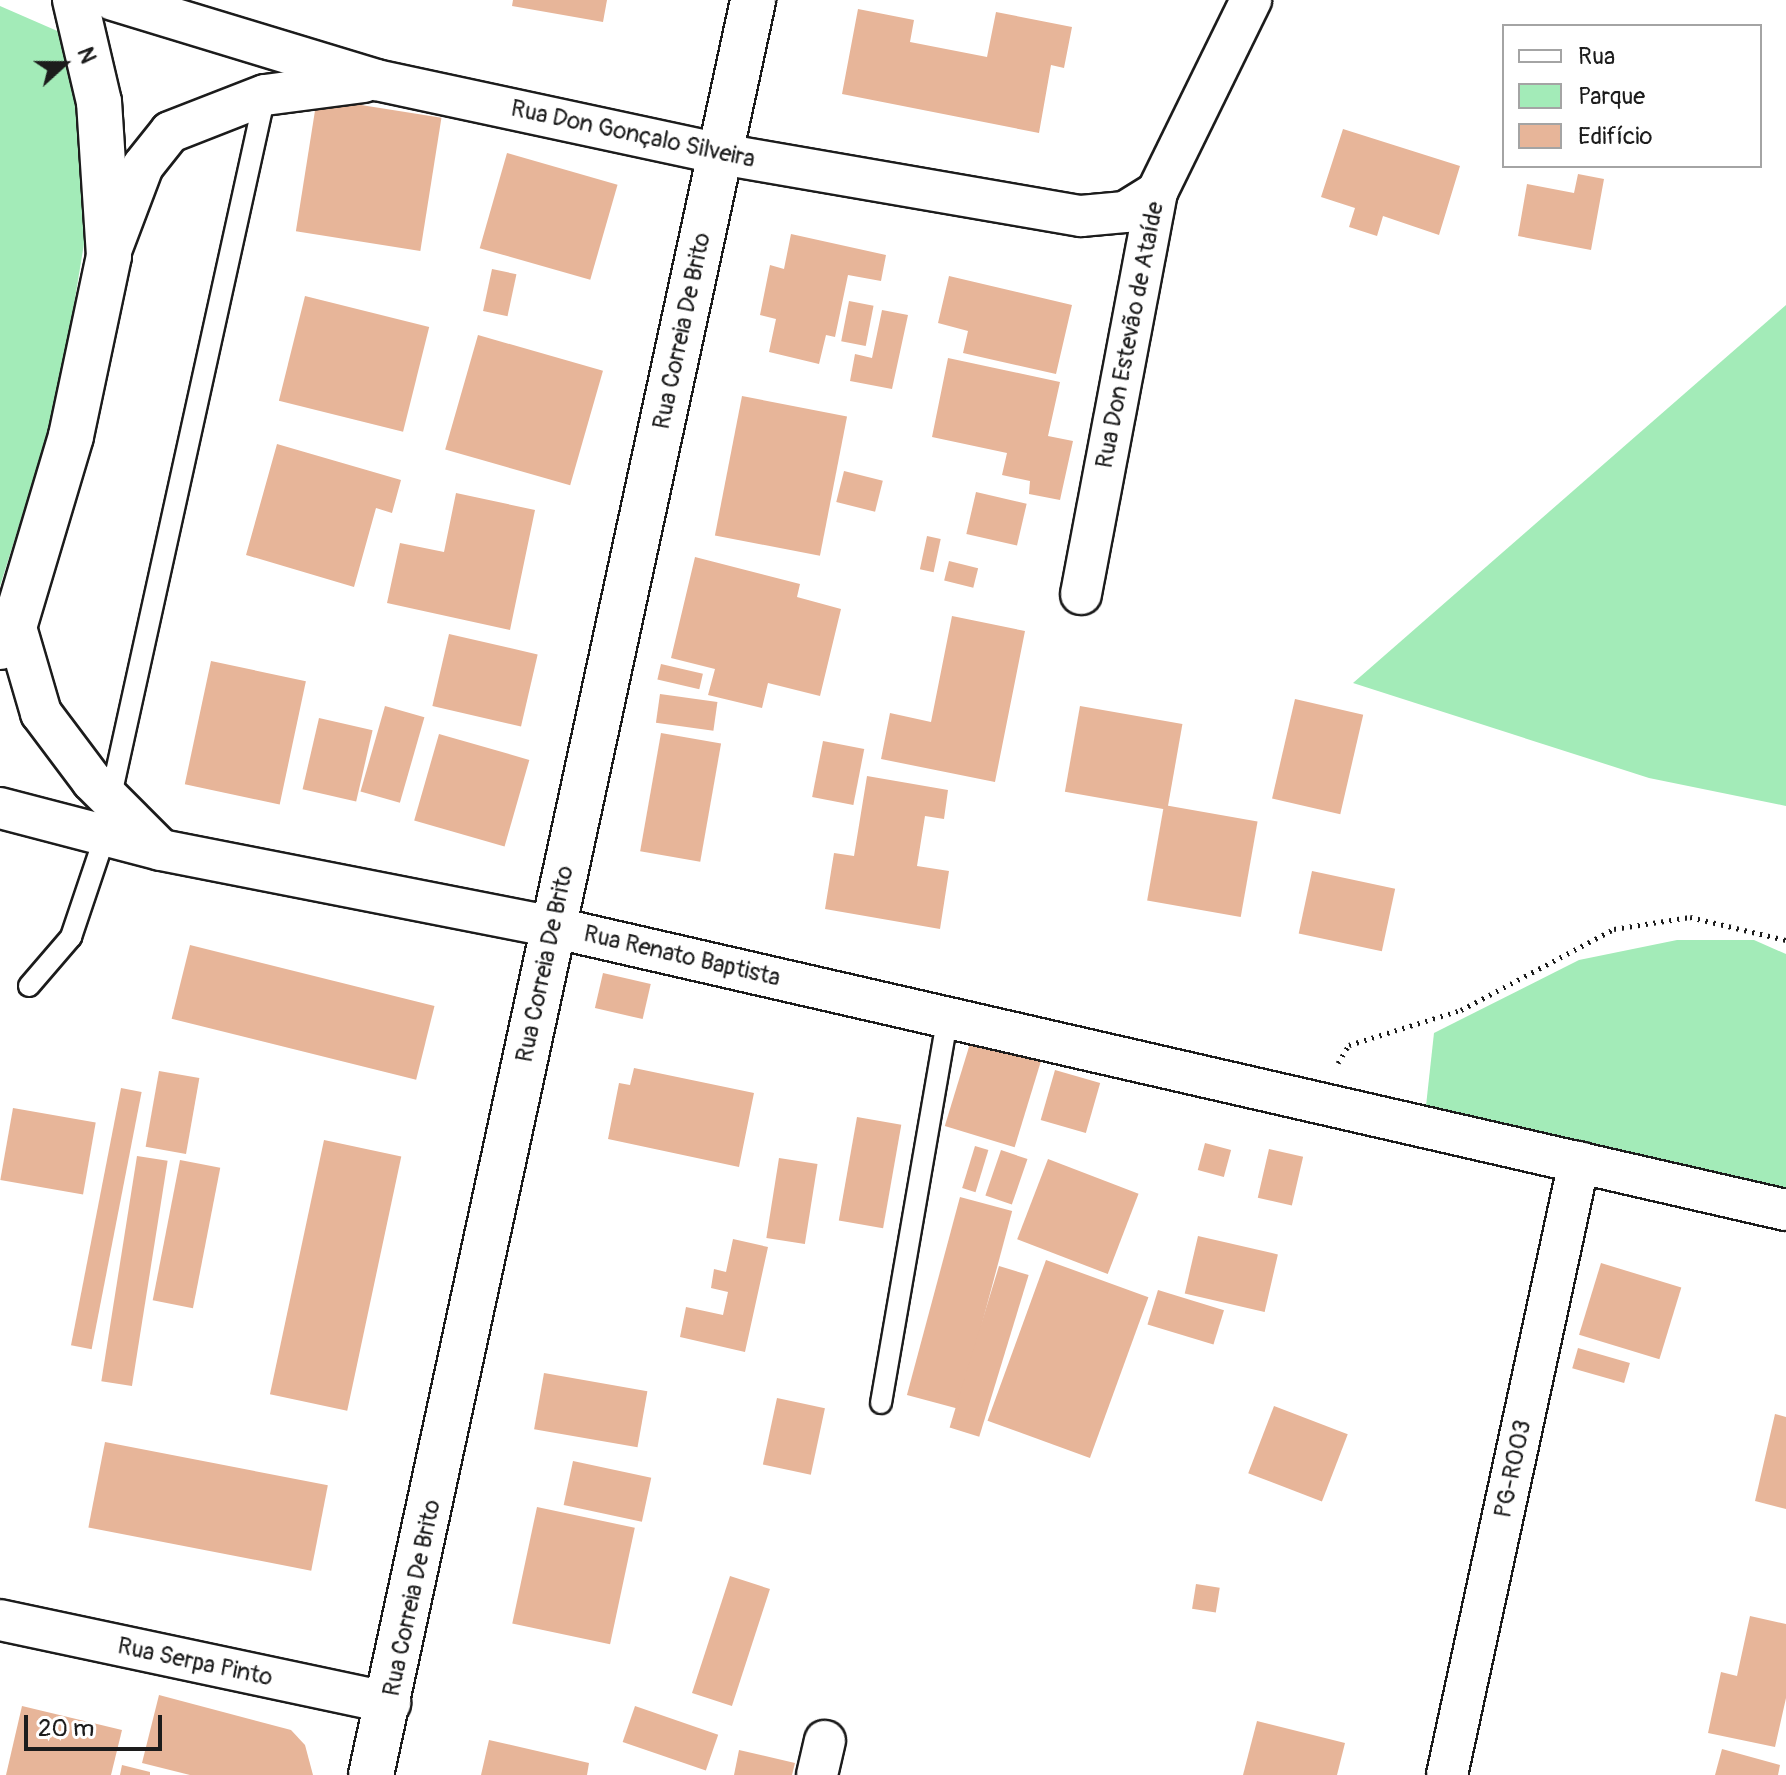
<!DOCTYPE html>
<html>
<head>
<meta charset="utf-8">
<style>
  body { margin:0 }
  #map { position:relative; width:1786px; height:1775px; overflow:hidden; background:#fff; font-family:Pangolin,sans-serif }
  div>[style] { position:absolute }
  .green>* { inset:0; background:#a3ebb8 }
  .building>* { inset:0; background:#e7b599; transform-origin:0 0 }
  .path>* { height:5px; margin-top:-2.5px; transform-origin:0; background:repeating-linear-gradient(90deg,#1c1c1c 0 2px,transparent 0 8px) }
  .roads { filter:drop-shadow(2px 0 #1c1c1c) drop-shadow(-2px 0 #1c1c1c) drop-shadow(0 2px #1c1c1c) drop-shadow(0 -2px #1c1c1c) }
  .lane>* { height:20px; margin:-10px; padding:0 10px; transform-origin:10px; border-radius:10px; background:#fff }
  .street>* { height:40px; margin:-20px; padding:0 20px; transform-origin:20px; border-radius:20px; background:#fff }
  .secondary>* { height:44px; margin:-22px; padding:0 22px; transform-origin:22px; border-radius:22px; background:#fff }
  span { translate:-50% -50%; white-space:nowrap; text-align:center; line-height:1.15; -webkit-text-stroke:6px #fff; paint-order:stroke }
  .street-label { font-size:24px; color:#1c1c1c }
  .legend { position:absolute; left:1502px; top:24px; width:260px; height:144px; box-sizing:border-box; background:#fff; border:2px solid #a4a4a4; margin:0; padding:10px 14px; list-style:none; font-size:24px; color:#1c1c1c }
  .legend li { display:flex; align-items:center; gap:16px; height:40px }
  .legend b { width:40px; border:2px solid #a4a4a4 }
  .north { position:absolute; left:24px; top:24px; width:80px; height:80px; -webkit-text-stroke:6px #fff; paint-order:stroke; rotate:69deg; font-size:22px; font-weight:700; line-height:32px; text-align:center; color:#1c1c1c }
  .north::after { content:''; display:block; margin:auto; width:28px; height:36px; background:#1c1c1c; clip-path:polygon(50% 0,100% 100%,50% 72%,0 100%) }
  .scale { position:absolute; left:24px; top:1715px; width:138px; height:36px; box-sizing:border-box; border:4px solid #1c1c1c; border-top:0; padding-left:10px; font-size:24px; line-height:28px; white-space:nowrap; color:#1c1c1c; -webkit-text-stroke:6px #fff; paint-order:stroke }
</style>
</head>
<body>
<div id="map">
  <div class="green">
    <i style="clip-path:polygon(0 6px,78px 40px,94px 183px,58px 402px,0 586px)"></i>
    <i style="clip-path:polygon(1786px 305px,1786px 806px,1649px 778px,1353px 683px)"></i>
    <i style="clip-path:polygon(1677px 940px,1754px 940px,1786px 954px,1786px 1209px,1425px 1115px,1434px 1033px,1579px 960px)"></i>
  </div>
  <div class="building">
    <i style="clip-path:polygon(513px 0,607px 0,603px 22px,512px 6px)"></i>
    <i style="clip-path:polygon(858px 9px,914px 20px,910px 42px,987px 57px,996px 12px,1072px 27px,1064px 68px,1051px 65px,1039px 133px,842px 94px)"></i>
    <i style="left:317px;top:98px;width:126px;height:135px;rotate:9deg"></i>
    <i style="clip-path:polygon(1343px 129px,1460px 166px,1439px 235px,1383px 216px,1377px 236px,1349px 227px,1355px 208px,1321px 197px)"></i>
    <i style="left:507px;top:153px;width:115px;height:99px;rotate:16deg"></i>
    <i style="clip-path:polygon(1578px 174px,1604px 179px,1591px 250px,1518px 236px,1527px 184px,1574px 193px)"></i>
    <i style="clip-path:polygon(791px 234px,886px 255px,881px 281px,848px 275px,835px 337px,826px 335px,819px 364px,769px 352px,776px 319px,760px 315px,770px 265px,784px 269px)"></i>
    <i style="left:492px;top:269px;width:25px;height:43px;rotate:12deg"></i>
    <i style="clip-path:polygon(949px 276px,1072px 305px,1056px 374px,963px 353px,968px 331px,938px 323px)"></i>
    <i style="left:305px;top:296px;width:128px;height:108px;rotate:14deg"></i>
    <i style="left:849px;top:301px;width:25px;height:41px;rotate:11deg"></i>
    <i style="clip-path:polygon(882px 310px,908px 315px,892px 389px,850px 381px,855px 354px,872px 358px)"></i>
    <i style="left:478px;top:335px;width:130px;height:119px;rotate:16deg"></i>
    <i style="clip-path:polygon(948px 358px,1060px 382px,1048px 436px,1073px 441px,1060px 500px,1029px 494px,1030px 481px,1002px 475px,1007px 453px,932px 437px)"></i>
    <i style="left:742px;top:396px;width:107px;height:142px;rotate:11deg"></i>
    <i style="clip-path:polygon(277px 444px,401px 480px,392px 513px,376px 508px,354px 587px,246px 555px)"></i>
    <i style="left:844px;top:471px;width:40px;height:32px;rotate:14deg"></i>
    <i style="left:976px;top:492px;width:52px;height:43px;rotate:13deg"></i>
    <i style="clip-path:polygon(456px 493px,535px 510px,510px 630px,387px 603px,400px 543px,444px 552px)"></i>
    <i style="left:927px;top:536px;width:14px;height:34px;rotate:12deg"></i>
    <i style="clip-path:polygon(695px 557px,800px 584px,797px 597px,841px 609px,820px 696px,768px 683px,762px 708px,708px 695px,715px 669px,671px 658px)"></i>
    <i style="left:949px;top:561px;width:30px;height:20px;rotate:14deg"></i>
    <i style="clip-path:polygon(952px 616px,1025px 631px,995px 782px,881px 759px,890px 713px,931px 722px)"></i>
    <i style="left:449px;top:634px;width:91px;height:74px;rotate:13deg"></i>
    <i style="left:211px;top:661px;width:97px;height:126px;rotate:12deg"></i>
    <i style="left:661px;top:664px;width:43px;height:16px;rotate:13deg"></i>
    <i style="left:660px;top:694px;width:58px;height:29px;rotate:8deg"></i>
    <i style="left:1295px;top:699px;width:70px;height:102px;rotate:13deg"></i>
    <i style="left:385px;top:706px;width:41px;height:89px;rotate:16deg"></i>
    <i style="left:1080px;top:706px;width:104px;height:87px;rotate:10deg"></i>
    <i style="left:319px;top:718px;width:55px;height:73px;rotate:13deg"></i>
    <i style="left:661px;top:733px;width:61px;height:120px;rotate:10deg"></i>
    <i style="left:439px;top:734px;width:94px;height:90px;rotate:16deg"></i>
    <i style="left:823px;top:741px;width:42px;height:57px;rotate:11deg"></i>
    <i style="clip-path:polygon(867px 776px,948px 790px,944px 819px,925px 816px,917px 866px,949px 871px,940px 929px,825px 909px,834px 853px,854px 856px)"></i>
    <i style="left:1164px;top:805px;width:95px;height:97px;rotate:10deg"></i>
    <i style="left:1312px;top:871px;width:85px;height:64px;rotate:12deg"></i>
    <i style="left:190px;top:945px;width:252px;height:76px;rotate:14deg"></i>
    <i style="left:603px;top:973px;width:49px;height:36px;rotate:13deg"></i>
    <i style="left:972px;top:1037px;width:73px;height:93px;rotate:17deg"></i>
    <i style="clip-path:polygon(634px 1068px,754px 1093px,739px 1167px,608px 1139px,619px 1083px,630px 1085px)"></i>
    <i style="left:1055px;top:1070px;width:47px;height:52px;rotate:16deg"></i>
    <i style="left:159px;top:1071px;width:41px;height:77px;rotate:10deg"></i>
    <i style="left:121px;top:1088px;width:21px;height:262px;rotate:11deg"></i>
    <i style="left:13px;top:1108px;width:84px;height:73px;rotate:10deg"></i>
    <i style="left:857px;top:1117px;width:45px;height:105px;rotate:10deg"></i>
    <i style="left:324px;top:1140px;width:79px;height:260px;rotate:12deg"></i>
    <i style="left:1205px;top:1143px;width:27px;height:28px;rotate:15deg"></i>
    <i style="left:975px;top:1146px;width:14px;height:44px;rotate:17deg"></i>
    <i style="left:1269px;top:1149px;width:35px;height:50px;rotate:13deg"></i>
    <i style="left:1001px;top:1150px;width:28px;height:48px;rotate:19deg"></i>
    <i style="left:137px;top:1156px;width:31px;height:228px;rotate:9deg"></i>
    <i style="left:779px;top:1158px;width:39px;height:81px;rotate:9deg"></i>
    <i style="left:1048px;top:1159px;width:97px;height:86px;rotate:21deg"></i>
    <i style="left:180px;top:1160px;width:41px;height:143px;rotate:11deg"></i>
    <i style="left:960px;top:1197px;width:54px;height:205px;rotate:15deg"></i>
    <i style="left:1198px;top:1236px;width:82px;height:59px;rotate:13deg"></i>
    <i style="clip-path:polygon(733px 1239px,768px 1247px,745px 1352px,680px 1337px,686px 1307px,723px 1315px,728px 1292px,711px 1288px,714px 1269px,726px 1272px)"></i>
    <i style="left:1046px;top:1260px;width:109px;height:171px;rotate:20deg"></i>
    <i style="left:1601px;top:1263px;width:84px;height:75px;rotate:17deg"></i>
    <i style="left:999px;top:1266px;width:31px;height:169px;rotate:17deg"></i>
    <i style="left:1158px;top:1290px;width:69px;height:36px;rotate:17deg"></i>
    <i style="left:1578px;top:1348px;width:54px;height:21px;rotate:16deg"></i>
    <i style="left:544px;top:1373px;width:105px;height:57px;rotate:10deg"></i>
    <i style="left:777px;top:1398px;width:49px;height:68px;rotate:12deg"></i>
    <i style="left:1274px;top:1406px;width:79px;height:72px;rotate:21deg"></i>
    <i style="clip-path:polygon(1775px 1414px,1786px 1417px,1786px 1509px,1755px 1501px)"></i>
    <i style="left:105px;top:1442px;width:227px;height:87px;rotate:11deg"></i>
    <i style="left:573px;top:1461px;width:80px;height:45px;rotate:12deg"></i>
    <i style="left:537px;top:1507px;width:100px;height:119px;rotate:12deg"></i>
    <i style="left:730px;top:1576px;width:42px;height:123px;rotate:18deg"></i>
    <i style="left:1196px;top:1584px;width:24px;height:25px;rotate:9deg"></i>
    <i style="clip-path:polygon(1750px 1616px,1786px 1624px,1786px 1698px,1775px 1747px,1708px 1733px,1721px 1672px,1737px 1676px)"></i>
    <i style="clip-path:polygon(159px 1695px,291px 1730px,305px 1745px,313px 1775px,190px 1775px,142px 1763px)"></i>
    <i style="clip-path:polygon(22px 1706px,122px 1730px,111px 1775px,6px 1775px)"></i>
    <i style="left:635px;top:1706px;width:88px;height:38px;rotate:19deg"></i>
    <i style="clip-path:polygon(1257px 1721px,1345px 1743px,1337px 1775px,1243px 1775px)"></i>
    <i style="clip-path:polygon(489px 1740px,589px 1763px,587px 1775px,481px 1775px)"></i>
    <i style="clip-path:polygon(1722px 1749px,1780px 1765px,1778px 1775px,1715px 1775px)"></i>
    <i style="clip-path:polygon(739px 1750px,795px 1763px,792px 1775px,734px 1775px)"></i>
    <i style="clip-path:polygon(122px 1765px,150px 1772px,150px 1775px,120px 1775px)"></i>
  </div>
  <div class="path">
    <i style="left:1338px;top:1063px;width:21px;rotate:-59deg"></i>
    <i style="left:1349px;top:1045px;width:117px;rotate:-17.4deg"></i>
    <i style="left:1461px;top:1010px;width:173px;rotate:-27.9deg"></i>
    <i style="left:1614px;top:929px;width:77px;rotate:-9deg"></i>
    <i style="left:1690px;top:917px;width:99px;rotate:13.5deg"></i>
  </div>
  <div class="roads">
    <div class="lane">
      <i style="left:110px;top:800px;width:722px;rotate:-77.6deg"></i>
      <i style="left:29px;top:986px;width:65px;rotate:-49.4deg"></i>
      <i style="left:71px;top:937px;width:107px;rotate:-71.4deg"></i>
      <i style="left:881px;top:1403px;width:392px;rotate:-80.2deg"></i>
    </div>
    <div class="street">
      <i style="left:113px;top:0;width:275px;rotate:16.9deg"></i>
      <i style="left:376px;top:80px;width:353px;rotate:12.1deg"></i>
      <i style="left:721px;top:154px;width:365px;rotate:9.8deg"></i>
      <i style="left:1081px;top:216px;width:44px;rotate:-5.2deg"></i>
      <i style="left:1125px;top:212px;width:38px;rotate:-32deg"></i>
      <i style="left:109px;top:256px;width:96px;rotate:-69.3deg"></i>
      <i style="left:143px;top:166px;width:43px;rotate:-51.5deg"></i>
      <i style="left:170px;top:132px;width:102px;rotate:-21.3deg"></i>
      <i style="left:265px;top:95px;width:100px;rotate:-7.5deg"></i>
      <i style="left:1081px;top:594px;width:409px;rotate:-79.3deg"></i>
      <i style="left:1157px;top:192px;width:214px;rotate:-63.9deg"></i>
      <i style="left:15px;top:624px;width:93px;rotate:73.7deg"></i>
      <i style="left:41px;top:713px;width:85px;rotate:53.1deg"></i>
      <i style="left:92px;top:781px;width:95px;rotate:45deg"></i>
      <i style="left:0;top:808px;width:166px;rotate:14.6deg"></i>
      <i style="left:161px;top:850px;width:399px;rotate:11.1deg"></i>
      <i style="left:552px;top:927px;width:1266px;rotate:12.92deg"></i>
      <i style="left:0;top:1620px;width:399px;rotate:12deg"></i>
      <i style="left:817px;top:1775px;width:35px;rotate:-77deg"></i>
      <i style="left:1447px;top:1775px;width:627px;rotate:-77.85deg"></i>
    </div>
    <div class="secondary">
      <i style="left:0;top:647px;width:27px;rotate:-57deg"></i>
      <i style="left:15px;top:624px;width:196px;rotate:-73.4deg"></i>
      <i style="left:71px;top:436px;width:184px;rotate:-78.1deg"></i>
      <i style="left:109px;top:256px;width:154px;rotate:-93.7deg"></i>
      <i style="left:99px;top:102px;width:105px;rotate:-103.2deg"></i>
      <i style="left:371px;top:1775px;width:1816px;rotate:-77.85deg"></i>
    </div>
  </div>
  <div class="street-label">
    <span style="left:633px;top:134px;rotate:12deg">Rua Don Gonçalo Silveira</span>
    <span style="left:682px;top:331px;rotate:-78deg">Rua Correia De Brito</span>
    <span style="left:1130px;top:335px;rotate:-79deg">Rua Don Estevão de Ataíde</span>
    <span style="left:682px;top:956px;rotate:13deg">Rua Renato Baptista</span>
    <span style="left:545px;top:964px;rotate:-78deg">Rua Correia De Brito</span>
    <span style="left:1513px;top:1469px;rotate:-78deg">PG-R003</span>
    <span style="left:412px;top:1598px;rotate:-78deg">Rua Correia De Brito</span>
    <span style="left:195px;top:1662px;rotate:12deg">Rua Serpa Pinto</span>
  </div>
  <ul class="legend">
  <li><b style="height:10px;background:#fff"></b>Rua</li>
  <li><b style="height:22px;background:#a3ebb8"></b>Parque</li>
  <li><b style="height:22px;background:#e7b599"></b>Edifício</li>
  </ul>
  <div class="north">N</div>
  <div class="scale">20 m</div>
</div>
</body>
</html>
